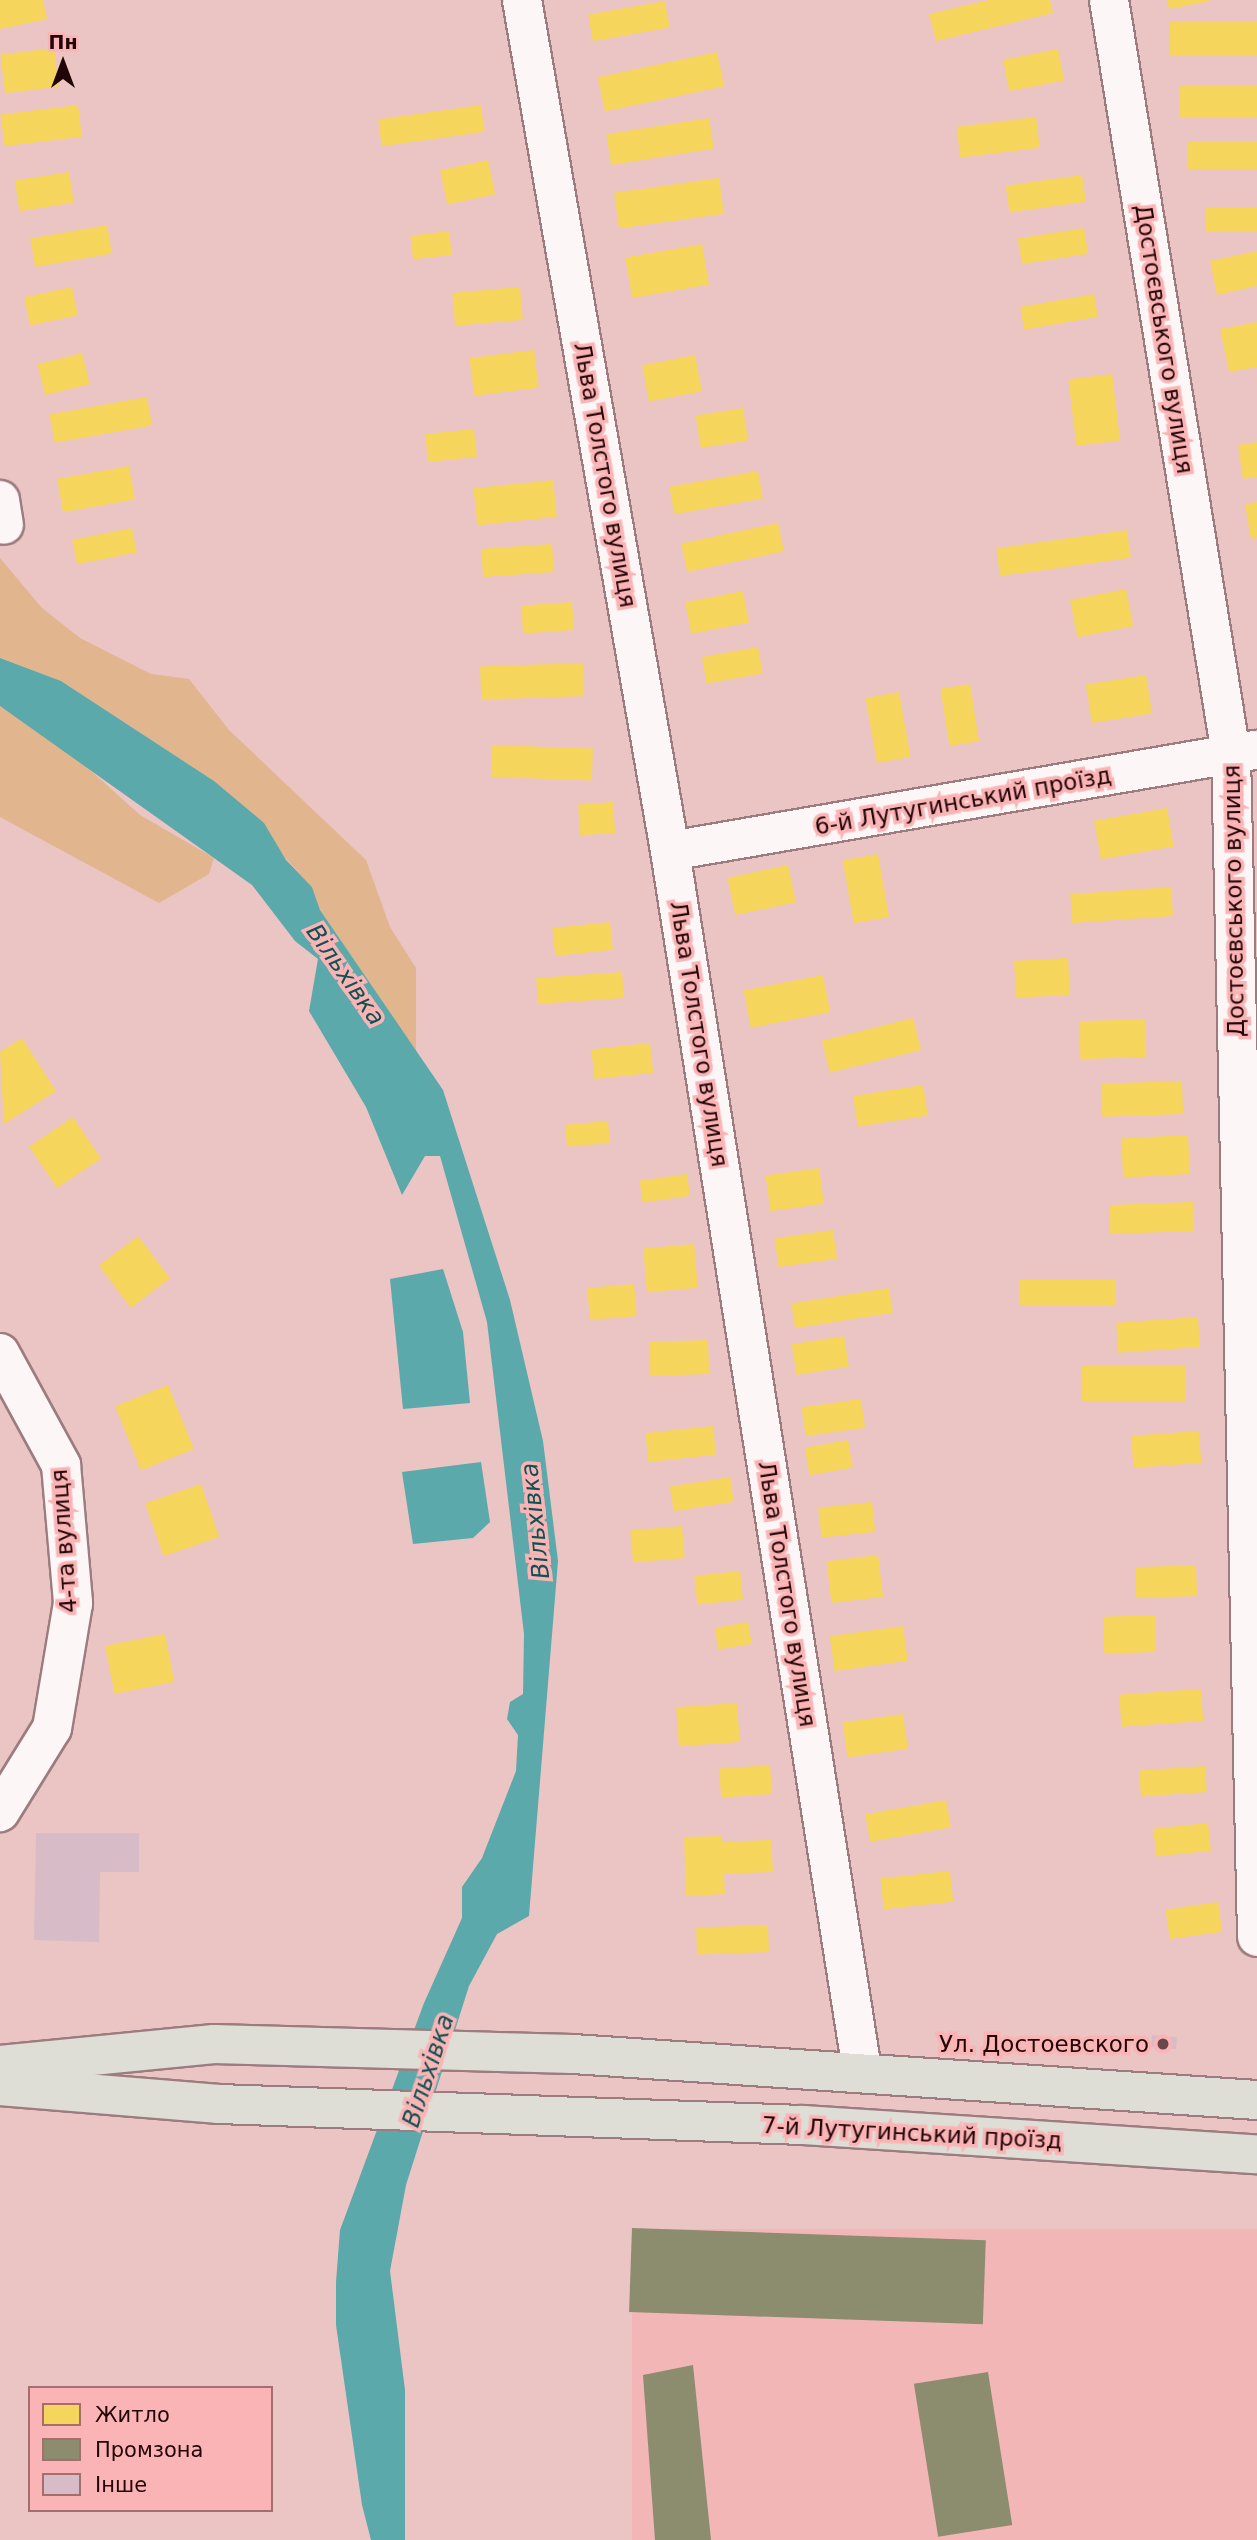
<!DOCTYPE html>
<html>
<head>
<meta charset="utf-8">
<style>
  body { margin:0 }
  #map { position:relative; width:1257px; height:2540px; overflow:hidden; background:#ebc4c4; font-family:"DejaVu Sans",sans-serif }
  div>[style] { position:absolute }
  .built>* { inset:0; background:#f2b6b7; transform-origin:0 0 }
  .green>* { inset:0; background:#e1b68e }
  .water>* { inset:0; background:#5ba9ab }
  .homes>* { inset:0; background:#f6d55c; transform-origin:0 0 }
  .industry>* { inset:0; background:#8c8c6e; transform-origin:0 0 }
  .building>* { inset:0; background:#d7bcc8; transform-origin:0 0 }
  .roads { filter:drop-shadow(2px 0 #9c7c7e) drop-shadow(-2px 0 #9c7c7e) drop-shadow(0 2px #9c7c7e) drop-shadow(0 -2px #9c7c7e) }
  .minor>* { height:38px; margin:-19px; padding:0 19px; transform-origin:19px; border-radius:19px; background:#fcf6f6 }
  .major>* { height:38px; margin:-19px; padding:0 19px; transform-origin:19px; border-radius:19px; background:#deded6 }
  .dots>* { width:19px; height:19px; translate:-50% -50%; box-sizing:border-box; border:4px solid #fbb4b5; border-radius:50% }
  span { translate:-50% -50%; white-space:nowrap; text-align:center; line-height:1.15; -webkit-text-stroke:7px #fbb4b5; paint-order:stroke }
  .street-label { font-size:23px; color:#220507 }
  .poi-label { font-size:23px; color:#220507 }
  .right { translate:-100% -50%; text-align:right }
  .water-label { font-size:24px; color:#0e5254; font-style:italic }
  .legend { position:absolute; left:28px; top:2386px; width:245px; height:126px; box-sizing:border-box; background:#fbb4b5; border:2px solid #a46e6f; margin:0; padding:9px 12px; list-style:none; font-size:21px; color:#220507 }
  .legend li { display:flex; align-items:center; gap:14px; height:35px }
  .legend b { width:35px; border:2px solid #a46e6f }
  .north { position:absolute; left:28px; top:28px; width:70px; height:70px; -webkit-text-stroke:5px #fbb4b5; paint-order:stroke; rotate:0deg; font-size:19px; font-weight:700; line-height:28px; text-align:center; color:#220507 }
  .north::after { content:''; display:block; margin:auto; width:24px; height:32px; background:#220507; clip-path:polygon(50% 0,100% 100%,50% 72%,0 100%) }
</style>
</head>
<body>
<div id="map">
  <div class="built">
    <i style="left:632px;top:2229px;width:625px;height:312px"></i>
  </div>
  <div class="green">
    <i style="clip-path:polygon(0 558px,42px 608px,80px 638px,151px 674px,189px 679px,229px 730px,366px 860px,390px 927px,416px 968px,416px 1053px,320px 910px,312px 887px,214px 781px,61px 681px,0 658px)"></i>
    <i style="clip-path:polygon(0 706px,68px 750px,140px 815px,214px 858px,209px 874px,159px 903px,0 817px)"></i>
  </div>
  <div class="water">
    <i style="clip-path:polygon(0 658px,61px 681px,214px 781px,264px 823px,286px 860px,312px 887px,320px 910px,443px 1090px,510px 1300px,543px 1441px,558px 1561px,529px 1916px,497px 1934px,469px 1986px,406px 2185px,390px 2271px,405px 2390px,405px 2540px,371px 2540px,362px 2505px,336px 2325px,336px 2282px,340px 2230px,424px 2003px,462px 1918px,462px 1887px,482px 1858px,516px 1771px,518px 1735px,507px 1719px,510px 1702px,523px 1694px,524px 1634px,487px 1322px,440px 1156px,425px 1156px,402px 1195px,366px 1107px,309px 1011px,318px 959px,295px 941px,252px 885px,0 706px)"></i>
    <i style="clip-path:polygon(443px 1269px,463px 1332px,470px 1403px,403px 1409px,390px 1279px)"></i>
    <i style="clip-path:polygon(481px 1462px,490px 1522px,473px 1538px,413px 1544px,402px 1472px)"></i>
  </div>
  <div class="homes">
    <i style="clip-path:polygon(0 0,43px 0,47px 19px,0 29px)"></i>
    <i style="clip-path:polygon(989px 0,1050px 0,1053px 13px,936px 41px,929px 14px)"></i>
    <i style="clip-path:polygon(1167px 0,1210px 0,1210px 1px,1169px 9px)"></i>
    <i style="left:665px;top:1px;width:27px;height:78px;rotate:80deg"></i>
    <i style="left:1257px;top:22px;width:33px;height:87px;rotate:90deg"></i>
    <i style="left:54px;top:48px;width:39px;height:54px;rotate:83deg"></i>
    <i style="left:1058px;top:49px;width:32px;height:56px;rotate:79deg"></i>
    <i style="left:717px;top:52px;width:35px;height:122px;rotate:78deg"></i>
    <i style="left:1257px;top:86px;width:32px;height:77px;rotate:90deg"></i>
    <i style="left:78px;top:105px;width:32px;height:78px;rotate:83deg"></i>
    <i style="left:481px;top:105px;width:27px;height:104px;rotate:82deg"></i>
    <i style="left:1036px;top:117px;width:31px;height:80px;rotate:83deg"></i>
    <i style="left:709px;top:118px;width:31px;height:104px;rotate:81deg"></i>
    <i style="left:1257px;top:142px;width:27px;height:69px;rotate:90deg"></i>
    <i style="left:488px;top:160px;width:35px;height:49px;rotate:78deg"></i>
    <i style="left:69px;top:172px;width:31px;height:55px;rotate:81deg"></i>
    <i style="left:1082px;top:175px;width:27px;height:77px;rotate:82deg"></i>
    <i style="left:719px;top:178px;width:36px;height:106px;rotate:82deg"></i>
    <i style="left:1257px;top:208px;width:23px;height:51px;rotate:90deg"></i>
    <i style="left:107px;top:225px;width:29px;height:78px;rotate:80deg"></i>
    <i style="left:1084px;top:228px;width:26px;height:67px;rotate:81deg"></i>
    <i style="left:449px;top:231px;width:24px;height:39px;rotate:83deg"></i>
    <i style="left:702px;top:244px;width:41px;height:78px;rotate:80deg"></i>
    <i style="clip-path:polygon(1257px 251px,1257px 286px,1217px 295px,1210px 261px)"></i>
    <i style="left:72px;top:287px;width:29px;height:49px;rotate:78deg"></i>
    <i style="left:520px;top:287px;width:33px;height:68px;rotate:85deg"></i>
    <i style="left:1094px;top:294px;width:23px;height:75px;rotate:80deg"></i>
    <i style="clip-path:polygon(1257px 322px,1257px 367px,1229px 372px,1220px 329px)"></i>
    <i style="left:534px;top:350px;width:38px;height:65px;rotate:83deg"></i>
    <i style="left:82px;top:353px;width:32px;height:46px;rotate:76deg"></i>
    <i style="left:695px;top:355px;width:37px;height:54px;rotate:79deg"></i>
    <i style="left:1112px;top:374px;width:67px;height:44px;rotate:83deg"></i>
    <i style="left:147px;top:397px;width:29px;height:99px;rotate:80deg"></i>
    <i style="left:743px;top:408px;width:33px;height:48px;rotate:81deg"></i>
    <i style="left:474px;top:429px;width:28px;height:49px;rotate:84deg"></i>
    <i style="clip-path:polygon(1257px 442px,1257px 477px,1243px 479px,1238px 445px)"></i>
    <i style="left:129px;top:466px;width:34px;height:73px;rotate:80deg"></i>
    <i style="left:758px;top:471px;width:28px;height:90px;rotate:80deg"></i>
    <i style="left:553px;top:480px;width:37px;height:80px;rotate:84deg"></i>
    <i style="clip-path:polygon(1257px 502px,1257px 538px,1251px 539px,1245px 504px)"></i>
    <i style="left:778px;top:523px;width:29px;height:99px;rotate:78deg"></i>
    <i style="left:132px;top:528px;width:25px;height:61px;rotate:79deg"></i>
    <i style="left:1127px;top:530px;width:28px;height:132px;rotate:82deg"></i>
    <i style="left:552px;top:544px;width:28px;height:71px;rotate:86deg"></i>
    <i style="left:1126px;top:589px;width:38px;height:57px;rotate:79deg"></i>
    <i style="left:743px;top:591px;width:32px;height:59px;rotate:79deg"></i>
    <i style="left:572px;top:602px;width:28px;height:51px;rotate:86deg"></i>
    <i style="left:758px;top:647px;width:27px;height:57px;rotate:80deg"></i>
    <i style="left:583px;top:663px;width:33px;height:103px;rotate:88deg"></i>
    <i style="left:1146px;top:675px;width:39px;height:61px;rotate:81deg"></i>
    <i style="left:970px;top:684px;width:58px;height:30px;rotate:81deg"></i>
    <i style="left:899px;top:692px;width:66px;height:34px;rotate:80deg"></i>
    <i style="left:492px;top:745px;width:101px;height:32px;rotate:2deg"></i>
    <i style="left:613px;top:802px;width:31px;height:35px;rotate:86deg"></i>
    <i style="left:1167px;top:808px;width:39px;height:74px;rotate:80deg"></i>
    <i style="left:878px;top:854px;width:64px;height:36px;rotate:80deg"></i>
    <i style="left:788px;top:865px;width:38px;height:62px;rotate:78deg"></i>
    <i style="left:1171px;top:887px;width:29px;height:101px;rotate:86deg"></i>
    <i style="left:610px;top:922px;width:28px;height:58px;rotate:84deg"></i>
    <i style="left:1068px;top:958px;width:37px;height:54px;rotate:87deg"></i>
    <i style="left:622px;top:972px;width:26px;height:86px;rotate:86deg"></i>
    <i style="left:823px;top:975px;width:38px;height:81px;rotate:79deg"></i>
    <i style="left:913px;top:1018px;width:33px;height:94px;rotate:76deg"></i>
    <i style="left:1145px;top:1019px;width:38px;height:66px;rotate:88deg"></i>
    <i style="clip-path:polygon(22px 1038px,56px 1091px,4px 1124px,0 1052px)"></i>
    <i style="left:650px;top:1043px;width:30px;height:59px;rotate:84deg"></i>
    <i style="left:1182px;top:1081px;width:33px;height:81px;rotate:88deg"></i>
    <i style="left:923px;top:1085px;width:31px;height:71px;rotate:81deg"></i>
    <i style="left:73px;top:1117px;width:50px;height:53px;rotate:56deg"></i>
    <i style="left:608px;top:1121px;width:22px;height:43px;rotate:85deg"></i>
    <i style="left:1188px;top:1135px;width:39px;height:67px;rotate:87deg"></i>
    <i style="left:819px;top:1168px;width:36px;height:54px;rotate:82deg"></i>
    <i style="left:687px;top:1174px;width:22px;height:48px;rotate:82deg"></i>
    <i style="left:1193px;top:1202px;width:29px;height:84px;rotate:88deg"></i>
    <i style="left:833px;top:1230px;width:29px;height:59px;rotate:82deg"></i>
    <i style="left:138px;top:1236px;width:53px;height:49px;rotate:53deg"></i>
    <i style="left:694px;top:1244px;width:44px;height:51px;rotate:85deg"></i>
    <i style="left:1019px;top:1280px;width:97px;height:26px"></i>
    <i style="left:634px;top:1284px;width:32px;height:47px;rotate:85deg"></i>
    <i style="left:889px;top:1288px;width:25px;height:99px;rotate:81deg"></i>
    <i style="left:1198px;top:1317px;width:30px;height:82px;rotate:86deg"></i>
    <i style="left:844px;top:1336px;width:31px;height:53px;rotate:81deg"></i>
    <i style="left:708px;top:1340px;width:34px;height:59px;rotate:88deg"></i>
    <i style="left:1082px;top:1366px;width:103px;height:35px"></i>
    <i style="left:168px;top:1385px;width:69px;height:57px;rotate:68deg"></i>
    <i style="left:861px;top:1399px;width:29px;height:60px;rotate:82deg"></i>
    <i style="left:713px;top:1426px;width:29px;height:68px;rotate:84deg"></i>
    <i style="left:1199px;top:1431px;width:32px;height:68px;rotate:86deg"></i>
    <i style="left:848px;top:1440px;width:28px;height:44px;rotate:80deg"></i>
    <i style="left:730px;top:1477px;width:25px;height:61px;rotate:81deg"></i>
    <i style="left:201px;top:1484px;width:56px;height:59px;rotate:71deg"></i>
    <i style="left:872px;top:1502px;width:30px;height:54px;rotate:84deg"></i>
    <i style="left:682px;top:1526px;width:32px;height:52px;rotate:85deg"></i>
    <i style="left:878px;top:1555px;width:42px;height:52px;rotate:83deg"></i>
    <i style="left:1196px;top:1565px;width:31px;height:61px;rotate:88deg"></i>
    <i style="left:740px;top:1571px;width:29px;height:46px;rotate:84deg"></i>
    <i style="left:1155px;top:1615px;width:37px;height:52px;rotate:88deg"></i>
    <i style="left:748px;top:1622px;width:22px;height:34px;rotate:80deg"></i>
    <i style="left:903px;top:1626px;width:35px;height:74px;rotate:82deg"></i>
    <i style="left:165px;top:1634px;width:49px;height:61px;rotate:79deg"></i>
    <i style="left:1201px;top:1689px;width:32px;height:82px;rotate:86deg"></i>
    <i style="left:737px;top:1703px;width:39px;height:61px;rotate:86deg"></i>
    <i style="left:903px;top:1714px;width:35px;height:61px;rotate:82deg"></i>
    <i style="left:770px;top:1765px;width:29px;height:51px;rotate:86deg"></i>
    <i style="left:1205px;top:1766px;width:26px;height:66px;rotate:86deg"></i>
    <i style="left:946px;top:1800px;width:28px;height:82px;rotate:80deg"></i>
    <i style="left:1208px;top:1823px;width:28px;height:55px;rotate:84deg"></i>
    <i style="clip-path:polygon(721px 1836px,721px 1842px,771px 1840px,773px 1872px,724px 1874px,725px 1894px,686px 1896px,684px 1837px)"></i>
    <i style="left:950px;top:1871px;width:31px;height:70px;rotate:84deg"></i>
    <i style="left:1218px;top:1902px;width:30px;height:53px;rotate:82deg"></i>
    <i style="left:768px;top:1925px;width:27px;height:72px;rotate:88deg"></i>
  </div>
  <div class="industry">
    <i style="left:632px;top:2228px;width:354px;height:84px;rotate:2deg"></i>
    <i style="clip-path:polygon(693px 2365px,711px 2540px,655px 2540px,643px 2375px)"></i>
    <i style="left:988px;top:2372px;width:155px;height:75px;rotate:81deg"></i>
  </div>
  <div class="building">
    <i style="clip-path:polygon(36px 1833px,139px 1833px,139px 1872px,100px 1872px,99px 1942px,34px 1940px)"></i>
    <i style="left:1152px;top:2035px;width:25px;height:12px;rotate:5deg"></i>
  </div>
  <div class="roads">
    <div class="minor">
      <i style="left:522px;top:0;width:864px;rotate:80.13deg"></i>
      <i style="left:670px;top:851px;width:1234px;rotate:81.05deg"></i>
      <i style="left:1109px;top:0;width:764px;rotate:80.81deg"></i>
      <i style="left:1231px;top:754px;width:1183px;rotate:88.74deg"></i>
      <i style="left:0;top:500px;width:25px;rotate:81deg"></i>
      <i style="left:670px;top:851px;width:594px;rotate:-9.8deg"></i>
      <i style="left:0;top:1353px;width:128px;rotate:61.4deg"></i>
      <i style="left:61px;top:1465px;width:139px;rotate:85deg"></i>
      <i style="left:73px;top:1603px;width:127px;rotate:99.5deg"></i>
      <i style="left:52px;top:1728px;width:99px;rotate:121.8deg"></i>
    </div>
    <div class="major">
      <i style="left:0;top:2065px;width:215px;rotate:-5.6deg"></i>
      <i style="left:214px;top:2044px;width:359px;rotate:1.6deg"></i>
      <i style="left:573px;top:2054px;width:686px;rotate:3.85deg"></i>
      <i style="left:0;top:2086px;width:220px;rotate:4.7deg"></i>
      <i style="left:219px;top:2104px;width:584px;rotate:2.06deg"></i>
      <i style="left:803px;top:2125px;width:455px;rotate:3.7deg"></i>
    </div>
  </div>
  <div class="dots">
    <i style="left:1163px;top:2044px;background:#684849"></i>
  </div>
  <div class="street-label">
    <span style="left:1164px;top:339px;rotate:81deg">Достоєвського вулиця</span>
    <span style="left:605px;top:475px;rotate:80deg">Льва Толстого вулиця</span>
    <span style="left:963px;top:801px;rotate:-10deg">6-й Лутугинський проїзд</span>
    <span style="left:1234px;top:901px;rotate:-91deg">Достоєвського вулиця</span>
    <span style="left:699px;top:1034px;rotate:81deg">Льва Толстого вулиця</span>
    <span style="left:64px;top:1541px;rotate:-94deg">4-та вулиця</span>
    <span style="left:787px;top:1594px;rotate:81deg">Льва Толстого вулиця</span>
    <span style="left:912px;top:2133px;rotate:3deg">7-й Лутугинський проїзд</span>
  </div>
  <div class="poi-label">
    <span class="right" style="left:1149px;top:2044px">Ул. Достоевского</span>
  </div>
  <div class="water-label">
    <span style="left:345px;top:975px;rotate:55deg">Вільхівка</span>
    <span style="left:536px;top:1521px;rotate:-96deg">Вільхівка</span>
    <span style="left:429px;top:2071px;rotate:-72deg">Вільхівка</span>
  </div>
  <ul class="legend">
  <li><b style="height:19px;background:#f6d55c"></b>Житло</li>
  <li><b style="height:19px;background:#8c8c6e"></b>Промзона</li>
  <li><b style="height:19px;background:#d7bcc8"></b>Інше</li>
  </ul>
  <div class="north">Пн</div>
</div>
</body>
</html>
